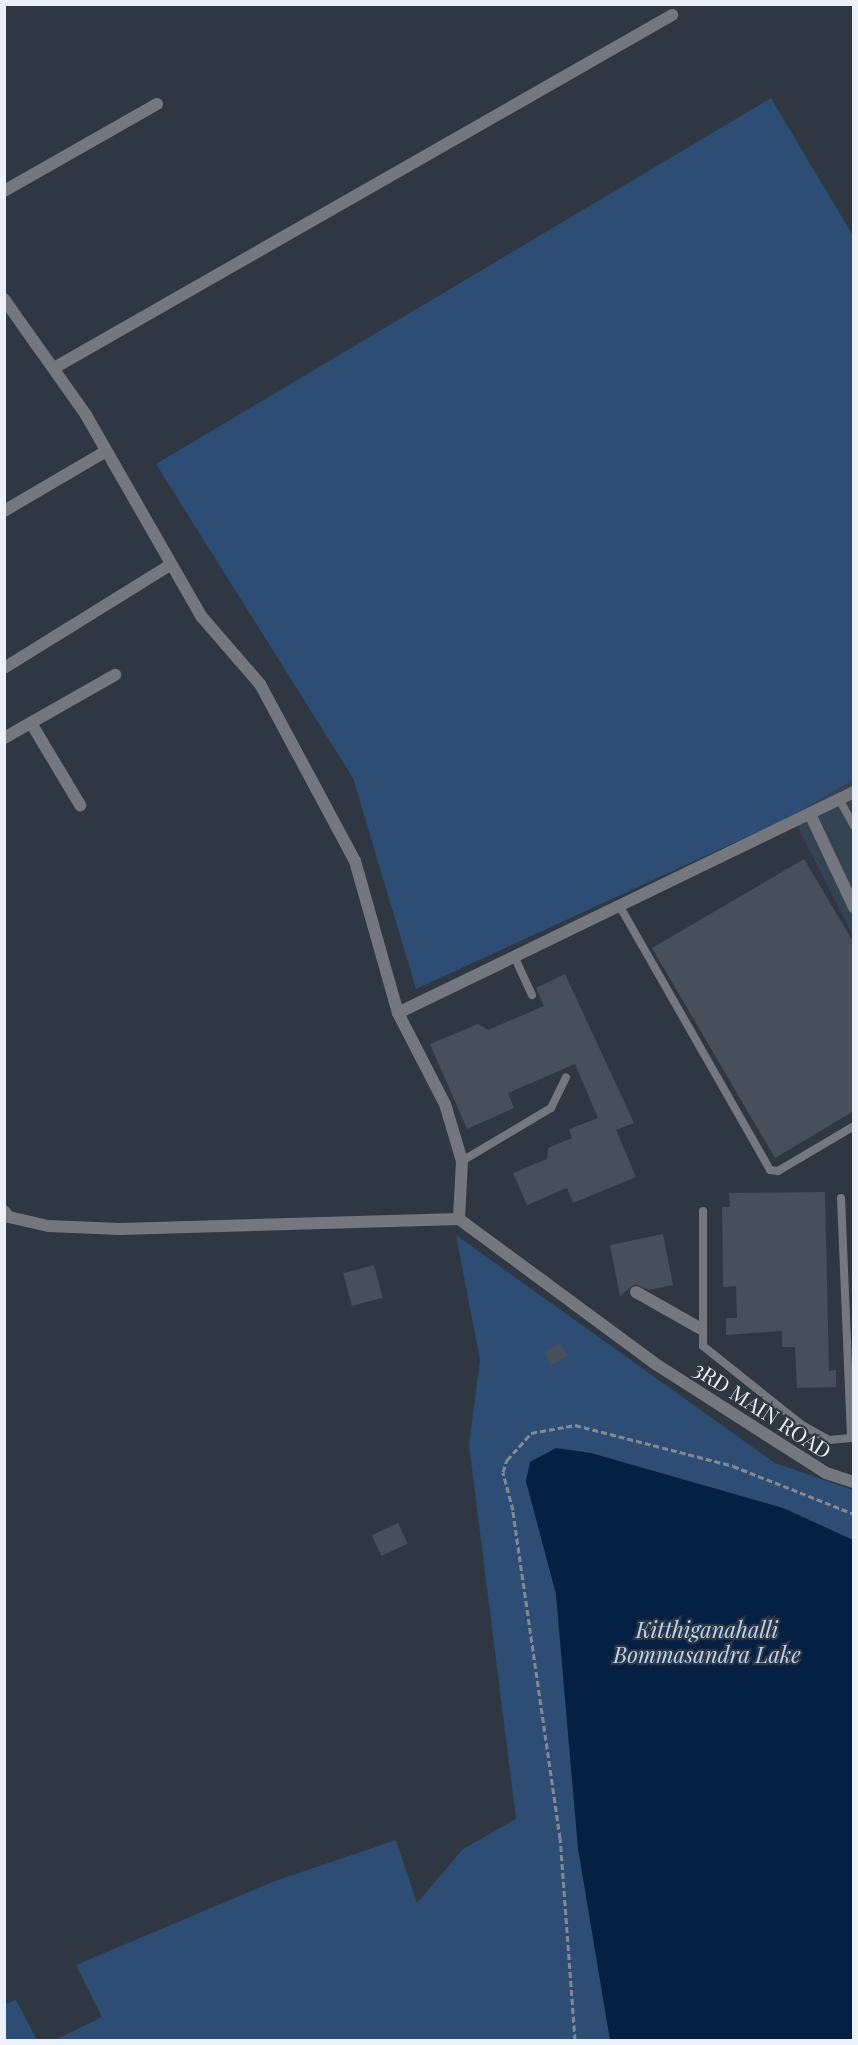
<!DOCTYPE html>
<html>
<head>
<meta charset="utf-8">
<style>
  body { margin:0 }
  #map { position:relative; width:858px; height:2045px; overflow:hidden; background:#2e3742; font-family:"Playfair Display",serif }
  div>[style] { position:absolute }
  .built>* { inset:0; background:#364352 }
  .green>* { inset:0; background:#2d4d74 }
  .water>* { inset:0; background:#042143 }
  .building>* { inset:0; background:#464f5a; transform-origin:0 0 }
  .path>* { height:3px; margin-top:-1.5px; transform-origin:0; background:repeating-linear-gradient(90deg,#828993 0 6px,transparent 0 9px) }
  .service>* { height:8px; margin:-4px; padding:0 4px; transform-origin:4px; border-radius:4px; background:#74787e }
  .minor>* { height:12px; margin:-6px; padding:0 6px; transform-origin:6px; border-radius:6px; background:#74787e }
  span { translate:-50% -50%; white-space:nowrap; text-align:center; line-height:1.15; -webkit-text-stroke:4.5px #2e3742; paint-order:stroke }
  .street-label { font-size:21px; color:#ecf1f9 }
  .water-label { font-size:22px; color:#b7d4f9; font-style:italic }
  .frame { position:absolute; inset:0; border:6px solid #ecf1f9; pointer-events:none }
</style>
</head>
<body>
<div id="map">
  <div class="built">
    <i style="clip-path:polygon(853px 780px,853px 936px,792px 816px)"></i>
  </div>
  <div class="green">
    <i style="clip-path:polygon(771px 98px,853px 236px,853px 780px,792px 816px,416px 989px,353px 778px,156px 464px)"></i>
    <i style="clip-path:polygon(456px 1235px,775px 1463px,853px 1490px,853px 1540px,783px 1508px,526px 1481px,556px 1594px,578px 1848px,610px 2040px,55px 2040px,102px 2017px,76px 1965px,275px 1881px,396px 1840px,417px 1903px,463px 1849px,516px 1819px,469px 1445px,480px 1360px)"></i>
    <i style="clip-path:polygon(16px 2000px,37px 2040px,5px 2040px,5px 2004px)"></i>
  </div>
  <div class="water">
    <i style="clip-path:polygon(556px 1448px,591px 1453px,783px 1508px,853px 1540px,853px 2040px,610px 2040px,578px 1848px,556px 1594px,526px 1481px,530px 1462px)"></i>
  </div>
  <div class="building">
    <i style="clip-path:polygon(804px 859px,854px 943px,854px 1111px,775px 1158px,652px 948px)"></i>
    <i style="clip-path:polygon(565px 974px,634px 1123px,616px 1130px,636px 1177px,573px 1203px,567px 1188px,527px 1205px,513px 1173px,547px 1159px,548px 1148px,572px 1138px,569px 1129px,598px 1118px,575px 1064px,508px 1093px,514px 1108px,467px 1129px,430px 1044px,478px 1024px,488px 1030px,544px 1006px,536px 988px)"></i>
    <i style="clip-path:polygon(825px 1192px,829px 1371px,836px 1370px,836px 1387px,797px 1388px,795px 1347px,782px 1347px,782px 1331px,726px 1335px,726px 1318px,737px 1318px,736px 1286px,723px 1287px,722px 1207px,730px 1207px,729px 1193px)"></i>
    <i style="clip-path:polygon(663px 1234px,673px 1285px,649px 1290px,635px 1284px,620px 1296px,610px 1245px)"></i>
    <i style="left:374px;top:1265px;width:34px;height:32px;rotate:75deg"></i>
    <i style="left:560px;top:1343px;width:15px;height:19px;rotate:58deg"></i>
    <i style="left:398px;top:1523px;width:23px;height:29px;rotate:65deg"></i>
  </div>
  <div class="path">
    <i style="left:575px;top:2040px;width:203px;rotate:-94.2deg"></i>
    <i style="left:560px;top:1838px;width:331px;rotate:-98.2deg"></i>
    <i style="left:513px;top:1510px;width:39px;rotate:-105deg"></i>
    <i style="left:503px;top:1472px;width:13px;rotate:-72deg"></i>
    <i style="left:507px;top:1460px;width:36px;rotate:-48deg"></i>
    <i style="left:531px;top:1433px;width:45px;rotate:-10.3deg"></i>
    <i style="left:575px;top:1425px;width:163px;rotate:14.5deg"></i>
    <i style="left:733px;top:1466px;width:130px;rotate:21.6deg"></i>
  </div>
  <div class="service">
    <i style="left:839px;top:799px;width:31px;rotate:61deg"></i>
    <i style="left:619px;top:905px;width:305px;rotate:60.3deg"></i>
    <i style="left:770px;top:1170px;width:8px;rotate:7deg"></i>
    <i style="left:778px;top:1171px;width:88px;rotate:-30.6deg"></i>
    <i style="left:514px;top:956px;width:43px;rotate:65.2deg"></i>
    <i style="left:462px;top:1161px;width:104px;rotate:-30.8deg"></i>
    <i style="left:551px;top:1108px;width:34px;rotate:-64deg"></i>
    <i style="left:841px;top:1198px;width:240px;rotate:87.6deg"></i>
    <i style="left:703px;top:1211px;width:135px;rotate:90deg"></i>
    <i style="left:703px;top:1346px;width:127px;rotate:38.6deg"></i>
    <i style="left:802px;top:1425px;width:31px;rotate:29deg"></i>
    <i style="left:829px;top:1440px;width:25px;rotate:-5deg"></i>
  </div>
  <div class="minor">
    <i style="left:4px;top:191px;width:176px;rotate:-29.6deg"></i>
    <i style="left:4px;top:299px;width:142px;rotate:54.7deg"></i>
    <i style="left:86px;top:415px;width:232px;rotate:60.2deg"></i>
    <i style="left:201px;top:616px;width:90px;rotate:49.1deg"></i>
    <i style="left:260px;top:684px;width:201px;rotate:61.8deg"></i>
    <i style="left:355px;top:861px;width:158px;rotate:74.2deg"></i>
    <i style="left:398px;top:1013px;width:102px;rotate:62.7deg"></i>
    <i style="left:445px;top:1104px;width:59px;rotate:73.4deg"></i>
    <i style="left:462px;top:1161px;width:58px;rotate:93deg"></i>
    <i style="left:459px;top:1219px;width:339px;rotate:178.3deg"></i>
    <i style="left:120px;top:1229px;width:72px;rotate:-177.6deg"></i>
    <i style="left:48px;top:1226px;width:40px;rotate:-167deg"></i>
    <i style="left:9px;top:1217px;width:8px;rotate:-130deg"></i>
    <i style="left:54px;top:368px;width:712px;rotate:-29.73deg"></i>
    <i style="left:4px;top:511px;width:115px;rotate:-30.4deg"></i>
    <i style="left:4px;top:668px;width:195px;rotate:-31.8deg"></i>
    <i style="left:31px;top:723px;width:96px;rotate:59.1deg"></i>
    <i style="left:4px;top:738px;width:128px;rotate:-29.6deg"></i>
    <i style="left:810px;top:814px;width:103px;rotate:64.7deg"></i>
    <i style="left:398px;top:1013px;width:507px;rotate:-25.86deg"></i>
    <i style="left:459px;top:1219px;width:242px;rotate:36.4deg"></i>
    <i style="left:654px;top:1363px;width:204px;rotate:32.6deg"></i>
    <i style="left:826px;top:1473px;width:29px;rotate:18deg"></i>
    <i style="left:636px;top:1292px;width:75px;rotate:29.6deg"></i>
  </div>
  <div class="street-label">
    <span style="left:763px;top:1409px;rotate:33deg">3RD MAIN ROAD</span>
  </div>
  <div class="water-label">
    <span style="left:707px;top:1642px">Kitthiganahalli<br>Bommasandra Lake</span>
  </div>
  <div class="frame"></div>
</div>
</body>
</html>
